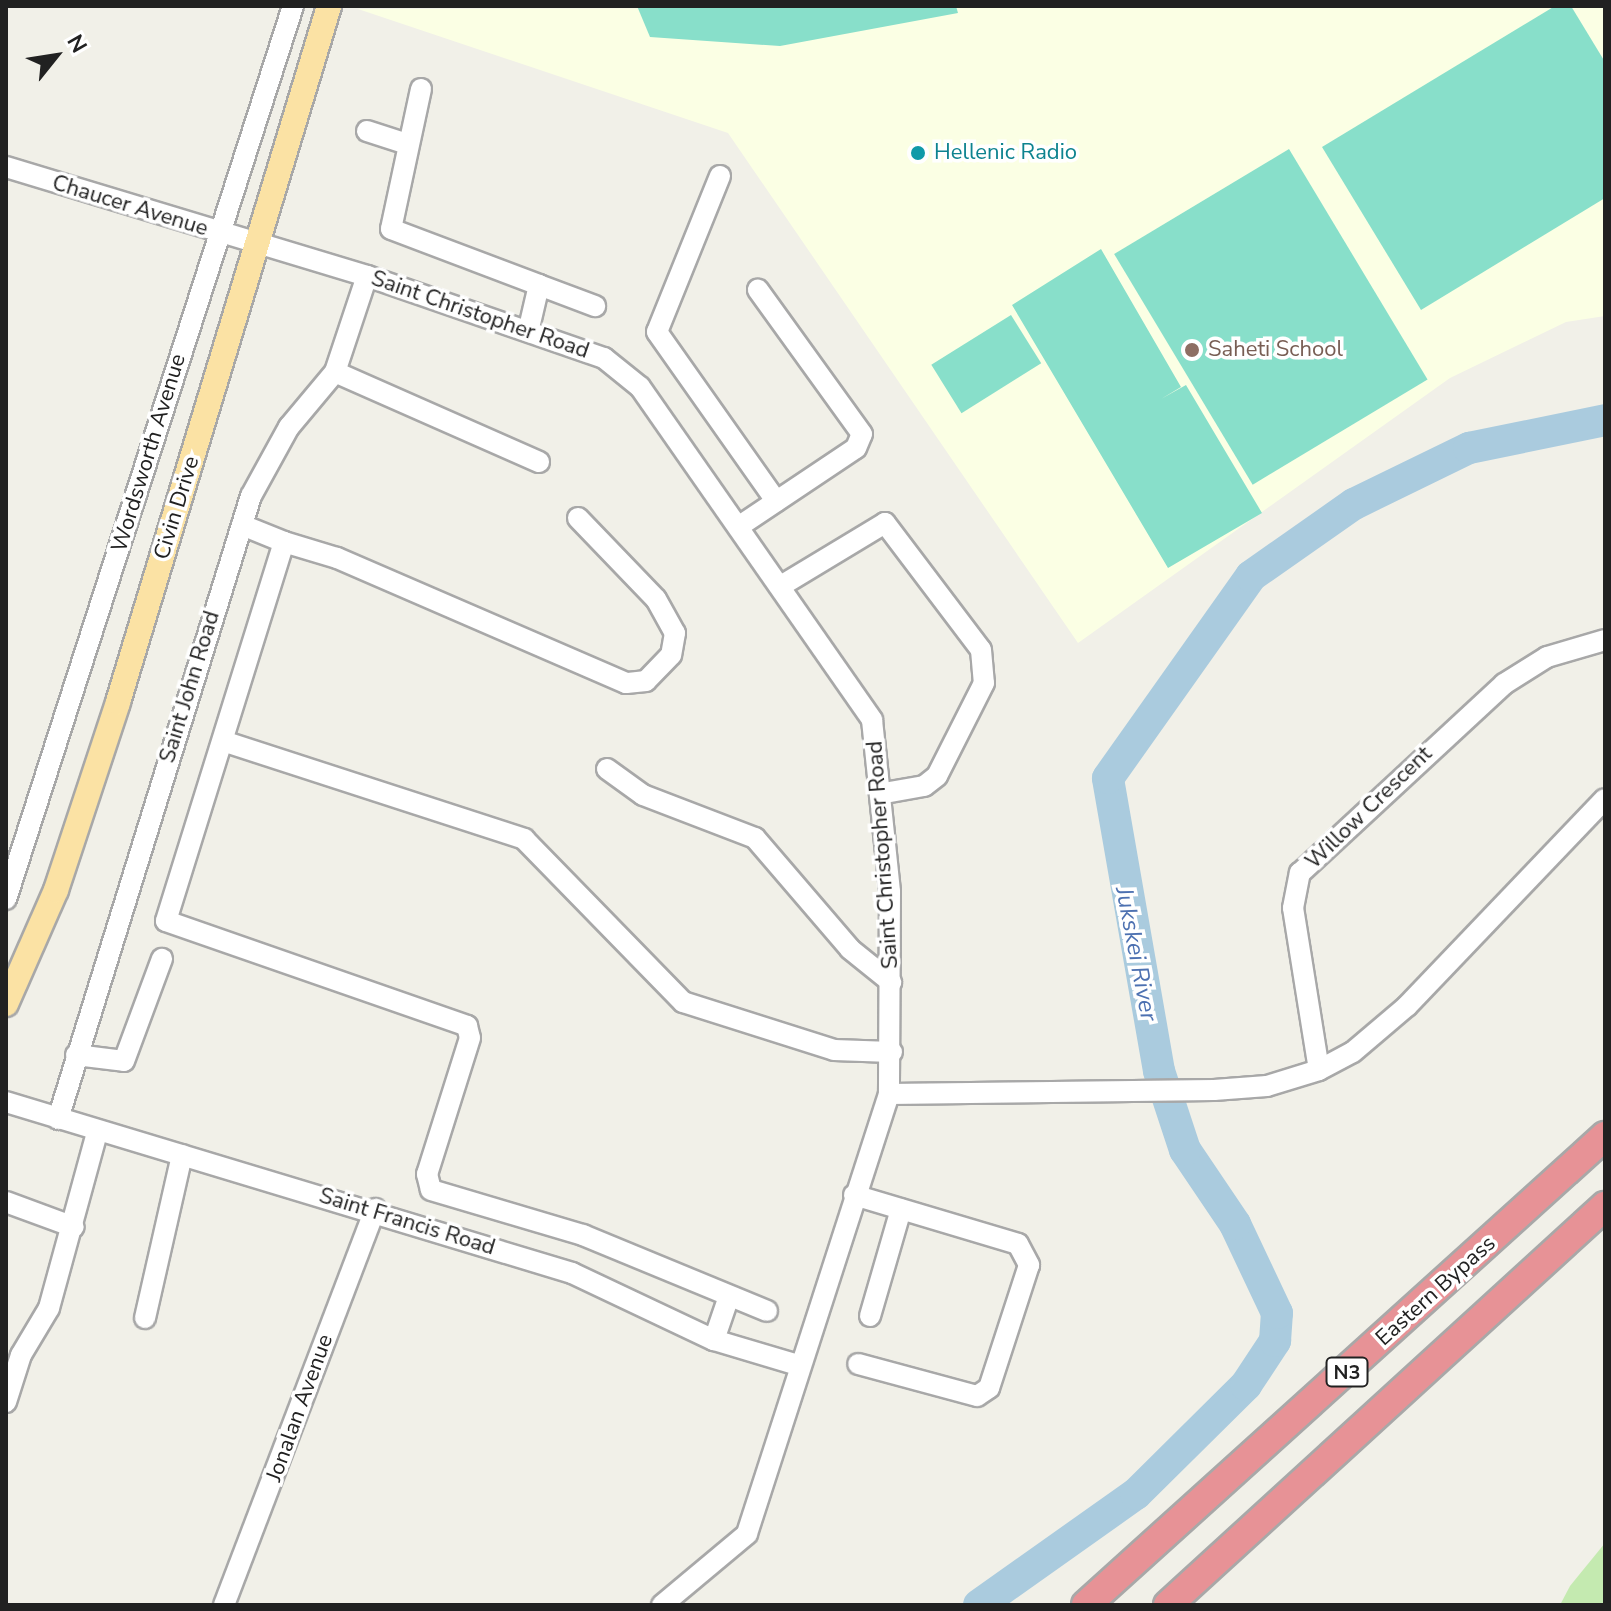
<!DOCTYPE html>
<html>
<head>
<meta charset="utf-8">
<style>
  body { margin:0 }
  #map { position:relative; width:1611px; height:1611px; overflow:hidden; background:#f1f0e8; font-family:"Nunito Sans",sans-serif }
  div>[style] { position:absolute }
  .education>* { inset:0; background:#fbffe4 }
  .grass>* { inset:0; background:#c4eab0 }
  .pitch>* { inset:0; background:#88dfca; transform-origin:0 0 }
  .river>* { height:32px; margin:-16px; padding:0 16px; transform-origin:16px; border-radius:16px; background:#aacbde }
  .roads { filter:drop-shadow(2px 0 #a8a8a8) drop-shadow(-2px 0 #a8a8a8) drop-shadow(0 2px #a8a8a8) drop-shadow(0 -2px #a8a8a8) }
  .minor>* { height:20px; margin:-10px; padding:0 10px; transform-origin:10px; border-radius:10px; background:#fff }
  .major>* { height:24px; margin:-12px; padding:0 12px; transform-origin:12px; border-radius:12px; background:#fbe2a4 }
  .highway>* { height:28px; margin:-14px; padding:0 14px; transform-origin:14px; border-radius:14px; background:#e79296 }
  .dots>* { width:22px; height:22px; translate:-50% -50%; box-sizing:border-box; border:4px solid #fff; border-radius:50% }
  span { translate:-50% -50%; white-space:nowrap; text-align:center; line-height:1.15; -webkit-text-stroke:7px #fff; paint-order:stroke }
  .shield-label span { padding:2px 6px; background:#fff; border:2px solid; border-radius:6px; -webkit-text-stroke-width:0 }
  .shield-label { font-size:20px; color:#212121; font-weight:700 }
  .culture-label { font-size:22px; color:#0d838f }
  .left { translate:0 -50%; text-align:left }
  .street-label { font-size:22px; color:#212121 }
  .education-label { font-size:22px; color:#785e54 }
  .water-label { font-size:24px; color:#4d71b1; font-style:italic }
  .frame { position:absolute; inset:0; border:8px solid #212121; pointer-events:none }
  .north { position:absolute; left:16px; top:16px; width:80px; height:80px; -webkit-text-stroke:6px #fff; paint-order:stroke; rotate:60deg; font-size:22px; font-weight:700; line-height:32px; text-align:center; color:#212121 }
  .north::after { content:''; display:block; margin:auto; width:28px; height:36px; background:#212121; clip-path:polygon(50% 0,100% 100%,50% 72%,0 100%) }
</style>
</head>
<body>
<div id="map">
  <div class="education">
    <i style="clip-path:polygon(1605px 6px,1605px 316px,1566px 322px,1450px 378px,1078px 643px,728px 133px,358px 9px)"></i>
  </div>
  <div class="grass">
    <i style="clip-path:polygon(1605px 1543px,1605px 1605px,1560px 1605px,1570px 1586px)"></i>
  </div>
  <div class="pitch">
    <i style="clip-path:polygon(637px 6px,956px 6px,958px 13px,780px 46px,650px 37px)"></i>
    <i style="clip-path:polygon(1555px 6px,1571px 6px,1605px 62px,1605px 198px,1421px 310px,1322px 147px)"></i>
    <i style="left:1289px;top:149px;width:269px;height:204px;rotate:59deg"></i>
    <i style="clip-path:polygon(1101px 249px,1181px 387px,1161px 399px,1186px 385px,1262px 513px,1168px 568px,1012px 305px)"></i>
    <i style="left:1011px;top:315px;width:57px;height:94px;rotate:58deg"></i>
  </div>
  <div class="river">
    <i style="left:979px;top:1605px;width:192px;rotate:-35.3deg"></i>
    <i style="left:1136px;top:1494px;width:155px;rotate:-44.7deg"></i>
    <i style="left:1246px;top:1385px;width:53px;rotate:-56.6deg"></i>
    <i style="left:1275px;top:1341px;width:28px;rotate:-86deg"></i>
    <i style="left:1277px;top:1313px;width:98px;rotate:-115.3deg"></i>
    <i style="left:1235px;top:1224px;width:89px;rotate:-124deg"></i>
    <i style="left:1185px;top:1150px;width:83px;rotate:-108.2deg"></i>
    <i style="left:1159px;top:1071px;width:297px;rotate:-99.9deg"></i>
    <i style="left:1108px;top:778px;width:247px;rotate:-54.7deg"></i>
    <i style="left:1251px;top:576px;width:126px;rotate:-35deg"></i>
    <i style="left:1354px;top:504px;width:128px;rotate:-26deg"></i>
    <i style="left:1469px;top:448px;width:139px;rotate:-11.6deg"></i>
  </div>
  <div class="roads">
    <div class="minor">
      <i style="left:421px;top:89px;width:143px;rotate:102.1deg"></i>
      <i style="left:391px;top:229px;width:158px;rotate:20.7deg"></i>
      <i style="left:539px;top:285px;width:44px;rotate:103.1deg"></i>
      <i style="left:367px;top:131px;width:39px;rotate:18deg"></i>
      <i style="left:6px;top:167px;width:377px;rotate:16.8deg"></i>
      <i style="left:367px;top:276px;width:251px;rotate:19.1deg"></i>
      <i style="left:604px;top:358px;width:46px;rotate:38.9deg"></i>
      <i style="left:640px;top:387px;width:406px;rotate:55.1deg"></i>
      <i style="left:872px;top:720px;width:173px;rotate:84deg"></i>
      <i style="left:890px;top:892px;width:202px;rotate:90.3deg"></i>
      <i style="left:889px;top:1094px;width:462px;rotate:107.9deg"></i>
      <i style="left:747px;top:1534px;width:111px;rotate:140.1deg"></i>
      <i style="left:720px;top:176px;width:168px;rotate:112deg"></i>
      <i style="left:657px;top:332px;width:207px;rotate:54.8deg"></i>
      <i style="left:539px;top:285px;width:60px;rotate:20.6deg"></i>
      <i style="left:335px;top:372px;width:223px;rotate:23.8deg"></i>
      <i style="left:578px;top:518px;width:112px;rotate:46.1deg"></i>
      <i style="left:656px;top:599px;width:39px;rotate:61deg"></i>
      <i style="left:675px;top:633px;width:22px;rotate:100deg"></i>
      <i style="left:671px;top:655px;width:36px;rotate:134deg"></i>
      <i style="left:646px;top:681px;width:20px;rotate:174deg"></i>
      <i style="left:626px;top:683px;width:315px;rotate:-156.6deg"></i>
      <i style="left:337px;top:558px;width:55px;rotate:-163.2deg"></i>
      <i style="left:284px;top:542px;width:397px;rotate:107.3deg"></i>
      <i style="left:166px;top:921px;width:319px;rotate:19.2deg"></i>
      <i style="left:467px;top:1026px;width:12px;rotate:76deg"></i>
      <i style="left:470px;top:1038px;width:143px;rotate:107.5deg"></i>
      <i style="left:427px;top:1174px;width:16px;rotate:76deg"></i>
      <i style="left:431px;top:1190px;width:159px;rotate:16.5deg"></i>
      <i style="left:583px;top:1235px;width:199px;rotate:22.4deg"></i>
      <i style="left:242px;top:525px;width:45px;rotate:22deg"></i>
      <i style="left:741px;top:525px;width:138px;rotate:-33.8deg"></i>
      <i style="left:856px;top:448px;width:15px;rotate:-67deg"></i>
      <i style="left:862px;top:434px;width:178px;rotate:-125.8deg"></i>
      <i style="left:784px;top:584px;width:118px;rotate:-31.1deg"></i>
      <i style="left:885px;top:523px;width:159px;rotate:52.9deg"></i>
      <i style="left:981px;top:650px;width:33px;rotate:85deg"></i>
      <i style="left:984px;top:683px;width:104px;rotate:116.8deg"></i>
      <i style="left:937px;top:776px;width:16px;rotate:142deg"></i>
      <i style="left:924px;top:786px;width:41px;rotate:170.1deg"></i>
      <i style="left:223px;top:741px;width:317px;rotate:18deg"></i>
      <i style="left:524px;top:839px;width:228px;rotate:45.7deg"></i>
      <i style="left:683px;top:1002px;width:158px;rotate:17.6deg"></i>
      <i style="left:834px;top:1050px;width:58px;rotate:2deg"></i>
      <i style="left:607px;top:769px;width:44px;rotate:35.8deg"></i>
      <i style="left:643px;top:795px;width:120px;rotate:21deg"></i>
      <i style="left:755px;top:838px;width:146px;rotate:49.4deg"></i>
      <i style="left:850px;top:949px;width:53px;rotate:38.8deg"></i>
      <i style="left:6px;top:899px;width:938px;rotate:-72.18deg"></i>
      <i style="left:76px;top:1055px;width:48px;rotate:7.1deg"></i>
      <i style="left:124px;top:1061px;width:109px;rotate:-69.6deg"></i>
      <i style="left:1319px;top:1070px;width:164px;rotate:-99.1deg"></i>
      <i style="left:1293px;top:908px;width:36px;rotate:-79deg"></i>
      <i style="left:1300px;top:873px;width:278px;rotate:-42.8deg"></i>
      <i style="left:1504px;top:684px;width:51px;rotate:-32.1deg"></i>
      <i style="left:1547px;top:657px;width:60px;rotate:-16.3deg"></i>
      <i style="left:889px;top:1094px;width:325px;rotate:-0.7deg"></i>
      <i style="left:1214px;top:1090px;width:53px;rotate:-4.3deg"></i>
      <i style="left:1267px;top:1086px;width:54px;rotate:-17.1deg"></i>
      <i style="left:1319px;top:1070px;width:38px;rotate:-28deg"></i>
      <i style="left:1353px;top:1052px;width:71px;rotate:-40.4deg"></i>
      <i style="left:1407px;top:1006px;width:286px;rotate:-46.3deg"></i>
      <i style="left:6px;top:1102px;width:591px;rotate:16.81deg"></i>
      <i style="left:572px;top:1273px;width:157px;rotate:25.3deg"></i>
      <i style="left:714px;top:1340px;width:88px;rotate:16.6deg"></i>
      <i style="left:58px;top:1119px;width:652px;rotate:-72.79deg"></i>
      <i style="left:251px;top:496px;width:79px;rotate:-61.2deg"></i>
      <i style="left:289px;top:427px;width:72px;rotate:-50.1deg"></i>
      <i style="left:335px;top:372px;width:101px;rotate:-71.6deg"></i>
      <i style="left:854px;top:1195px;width:171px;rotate:16.6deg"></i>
      <i style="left:1018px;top:1244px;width:24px;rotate:62deg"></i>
      <i style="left:1029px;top:1265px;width:129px;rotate:108deg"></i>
      <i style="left:989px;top:1388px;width:14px;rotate:146deg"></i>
      <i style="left:977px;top:1396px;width:123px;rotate:-164.9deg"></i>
      <i style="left:6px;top:1202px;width:72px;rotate:20.2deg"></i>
      <i style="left:870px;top:1316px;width:111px;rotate:-73.8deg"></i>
      <i style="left:145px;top:1318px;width:167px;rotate:-77.2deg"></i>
      <i style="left:714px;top:1340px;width:43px;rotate:-71.1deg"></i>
      <i style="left:6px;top:1402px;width:49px;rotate:-72.3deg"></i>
      <i style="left:21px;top:1355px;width:55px;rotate:-59.2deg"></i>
      <i style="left:49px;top:1308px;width:181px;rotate:-74.7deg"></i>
      <i style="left:224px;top:1605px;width:424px;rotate:-69.1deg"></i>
    </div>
    <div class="major">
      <i style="left:6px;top:1004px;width:124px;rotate:-66.3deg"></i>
      <i style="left:56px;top:890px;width:198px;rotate:-71.7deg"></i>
      <i style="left:118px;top:702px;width:727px;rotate:-73.13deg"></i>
    </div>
    <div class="highway">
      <i style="left:1086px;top:1605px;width:700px;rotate:-42.1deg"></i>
      <i style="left:1168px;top:1605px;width:592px;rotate:-42.4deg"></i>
    </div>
  </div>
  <div class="dots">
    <i style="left:918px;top:153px;background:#0f9aa8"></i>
    <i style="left:1192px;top:350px;background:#8d6e63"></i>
  </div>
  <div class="shield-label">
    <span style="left:1347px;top:1372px">N3</span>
  </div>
  <div class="culture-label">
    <span class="left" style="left:934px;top:153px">Hellenic Radio</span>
  </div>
  <div class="street-label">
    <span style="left:130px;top:206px;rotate:17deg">Chaucer Avenue</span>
    <span style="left:480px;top:315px;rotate:19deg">Saint Christopher Road</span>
    <span style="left:149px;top:453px;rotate:-73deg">Wordsworth Avenue</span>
    <span style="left:177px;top:508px;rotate:-73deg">Civin Drive</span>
    <span style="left:190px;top:687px;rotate:-73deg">Saint John Road</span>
    <span style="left:1369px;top:808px;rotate:-44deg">Willow Crescent</span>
    <span style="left:883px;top:855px;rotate:-94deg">Saint Christopher Road</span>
    <span style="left:407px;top:1222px;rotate:17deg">Saint Francis Road</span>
    <span style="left:1436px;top:1291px;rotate:-42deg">Eastern Bypass</span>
    <span style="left:300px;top:1408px;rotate:-70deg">Jonalan Avenue</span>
  </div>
  <div class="education-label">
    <span class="left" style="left:1208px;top:350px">Saheti School</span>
  </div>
  <div class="water-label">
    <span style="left:1136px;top:954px;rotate:79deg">Jukskei River</span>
  </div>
  <div class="frame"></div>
  <div class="north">N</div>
</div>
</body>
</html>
